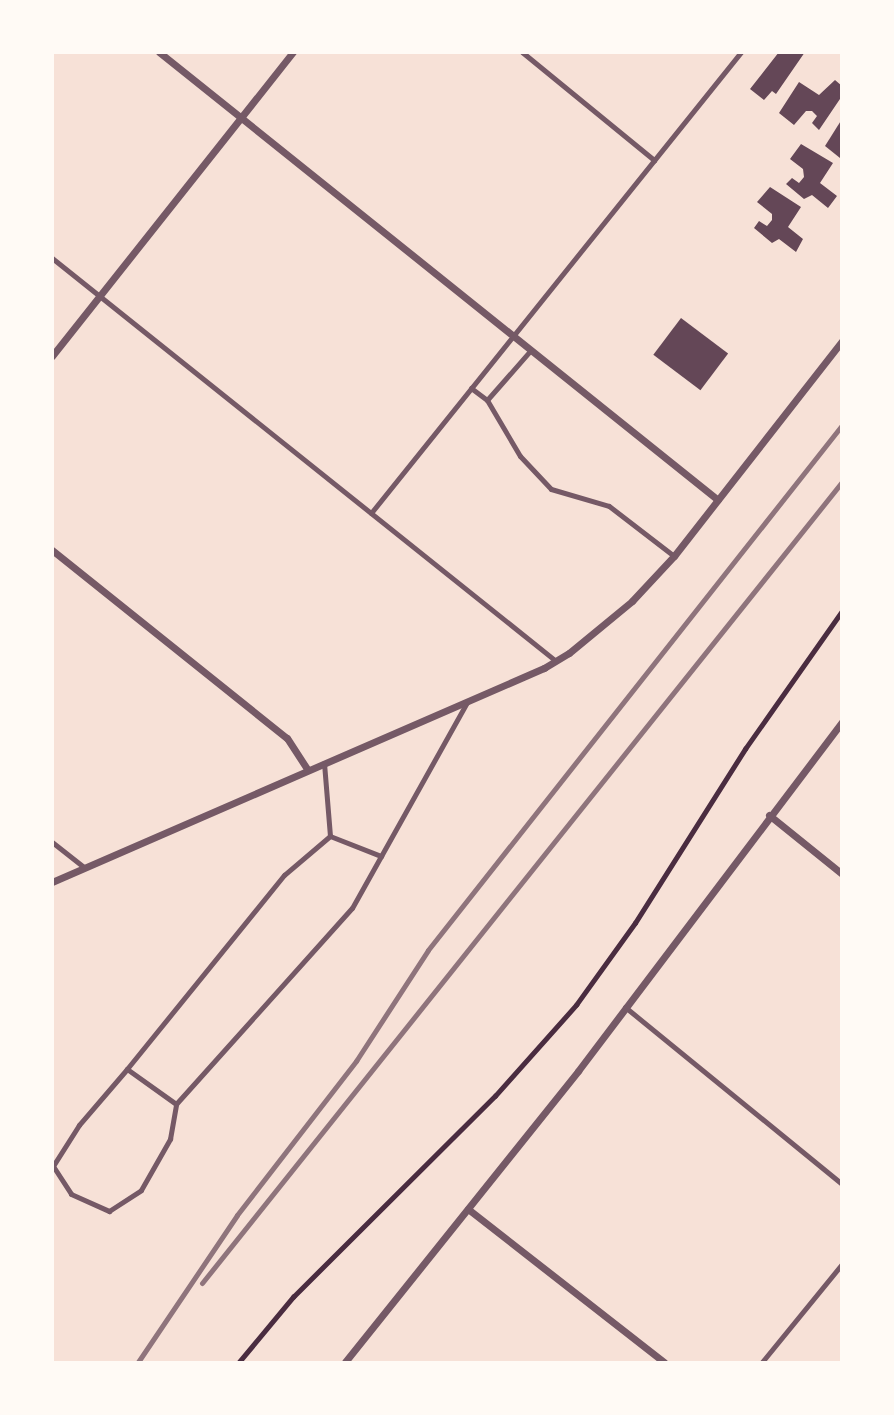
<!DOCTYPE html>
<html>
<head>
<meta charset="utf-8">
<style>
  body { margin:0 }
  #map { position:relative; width:894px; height:1415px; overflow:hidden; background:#f7e1d7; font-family:Arial,sans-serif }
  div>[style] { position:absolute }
  .building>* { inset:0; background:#644757; transform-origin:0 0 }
  .path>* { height:4.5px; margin:-2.25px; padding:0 2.25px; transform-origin:2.25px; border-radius:2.25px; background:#4a2c40 }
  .service>* { height:5px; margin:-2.5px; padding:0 2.5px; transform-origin:2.5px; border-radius:2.5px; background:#755966 }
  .minor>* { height:7px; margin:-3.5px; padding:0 3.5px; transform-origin:3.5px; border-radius:3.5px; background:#755966 }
  .rail>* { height:5px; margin:-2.5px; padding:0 2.5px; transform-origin:2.5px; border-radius:2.5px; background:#8f747c }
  span { translate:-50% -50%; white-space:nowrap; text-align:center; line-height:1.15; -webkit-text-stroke:5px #fffaf5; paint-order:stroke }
  .frame { position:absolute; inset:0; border:54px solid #fffaf5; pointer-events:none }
</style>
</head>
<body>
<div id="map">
  <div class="building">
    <i style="clip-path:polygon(779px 52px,805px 52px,776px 94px,772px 91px,764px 100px,750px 89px)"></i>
    <i style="clip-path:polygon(835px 80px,842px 86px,842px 96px,819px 130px,812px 123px,817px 116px,812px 111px,806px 111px,794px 125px,779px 113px,799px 82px,819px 95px)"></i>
    <i style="clip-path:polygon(842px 119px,842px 157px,840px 158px,825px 146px)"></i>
    <i style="clip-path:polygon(801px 144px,833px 163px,820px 183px,837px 196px,828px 208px,812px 195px,804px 199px,786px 184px,792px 178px,799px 183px,804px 177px,803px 169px,790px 159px)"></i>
    <i style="clip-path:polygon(770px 187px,801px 207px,788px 227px,803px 239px,796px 252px,779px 239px,772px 243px,754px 228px,759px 221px,767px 226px,772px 220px,772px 214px,757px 202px)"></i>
    <i style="left:681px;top:318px;width:59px;height:46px;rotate:37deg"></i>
  </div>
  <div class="path">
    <i style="left:239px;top:1362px;width:85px;rotate:-50.3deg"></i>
    <i style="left:293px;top:1297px;width:285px;rotate:-44.9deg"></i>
    <i style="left:495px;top:1096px;width:122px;rotate:-48.3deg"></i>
    <i style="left:576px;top:1005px;width:101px;rotate:-54.3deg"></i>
    <i style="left:635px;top:923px;width:206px;rotate:-57.7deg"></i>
    <i style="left:745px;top:749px;width:169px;rotate:-54.9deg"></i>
  </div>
  <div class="service">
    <i style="left:522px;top:52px;width:171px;rotate:39.3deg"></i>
    <i style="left:52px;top:258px;width:645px;rotate:38.65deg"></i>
    <i style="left:471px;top:388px;width:20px;rotate:37deg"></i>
    <i style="left:487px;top:400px;width:65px;rotate:59.5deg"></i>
    <i style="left:520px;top:456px;width:45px;rotate:46.8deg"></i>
    <i style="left:551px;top:489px;width:60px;rotate:16.3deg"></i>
    <i style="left:609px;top:506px;width:82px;rotate:37.6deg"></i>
    <i style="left:487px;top:400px;width:65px;rotate:-48.7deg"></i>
    <i style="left:371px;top:513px;width:591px;rotate:-51.25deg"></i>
    <i style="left:324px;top:763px;width:73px;rotate:85.3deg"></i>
    <i style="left:330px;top:836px;width:60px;rotate:139.7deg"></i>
    <i style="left:284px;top:875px;width:250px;rotate:129deg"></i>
    <i style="left:127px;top:1069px;width:60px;rotate:35.5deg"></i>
    <i style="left:176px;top:1104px;width:263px;rotate:-48.1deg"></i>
    <i style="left:352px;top:908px;width:236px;rotate:-60.8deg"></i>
    <i style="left:330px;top:836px;width:55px;rotate:21.4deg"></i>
    <i style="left:52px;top:842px;width:42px;rotate:38.2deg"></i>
    <i style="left:625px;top:1007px;width:280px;rotate:39.2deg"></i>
    <i style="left:127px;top:1069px;width:74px;rotate:130.6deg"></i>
    <i style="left:79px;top:1125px;width:49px;rotate:122.4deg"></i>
    <i style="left:53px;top:1166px;width:33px;rotate:57deg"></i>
    <i style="left:71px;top:1194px;width:42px;rotate:24.1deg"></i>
    <i style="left:109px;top:1211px;width:38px;rotate:-33deg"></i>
    <i style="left:141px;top:1190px;width:59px;rotate:-60.4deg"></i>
    <i style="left:170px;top:1139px;width:36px;rotate:-80deg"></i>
    <i style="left:762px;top:1362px;width:127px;rotate:-50.8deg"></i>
  </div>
  <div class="minor">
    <i style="left:159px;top:52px;width:716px;rotate:38.71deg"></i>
    <i style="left:52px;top:356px;width:388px;rotate:-51.6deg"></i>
    <i style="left:52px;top:550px;width:301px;rotate:38.7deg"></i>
    <i style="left:287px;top:738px;width:37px;rotate:57deg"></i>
    <i style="left:769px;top:815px;width:94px;rotate:38.9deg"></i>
    <i style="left:52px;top:882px;width:537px;rotate:-23.51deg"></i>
    <i style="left:544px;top:668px;width:29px;rotate:-31deg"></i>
    <i style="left:569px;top:653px;width:82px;rotate:-39.5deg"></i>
    <i style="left:632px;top:601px;width:62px;rotate:-47deg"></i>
    <i style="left:674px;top:556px;width:273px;rotate:-52deg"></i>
    <i style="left:468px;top:1209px;width:249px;rotate:38deg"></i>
    <i style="left:345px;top:1362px;width:373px;rotate:-51.3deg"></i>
    <i style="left:578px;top:1071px;width:438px;rotate:-52.9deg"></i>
  </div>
  <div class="rail">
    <i style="left:202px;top:1283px;width:1025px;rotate:-51.38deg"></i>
    <i style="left:138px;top:1362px;width:177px;rotate:-56deg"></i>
    <i style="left:237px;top:1215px;width:195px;rotate:-52.3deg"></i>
    <i style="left:356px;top:1061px;width:132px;rotate:-57deg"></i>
    <i style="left:428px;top:950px;width:669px;rotate:-51.74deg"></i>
  </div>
  <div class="frame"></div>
</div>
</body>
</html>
